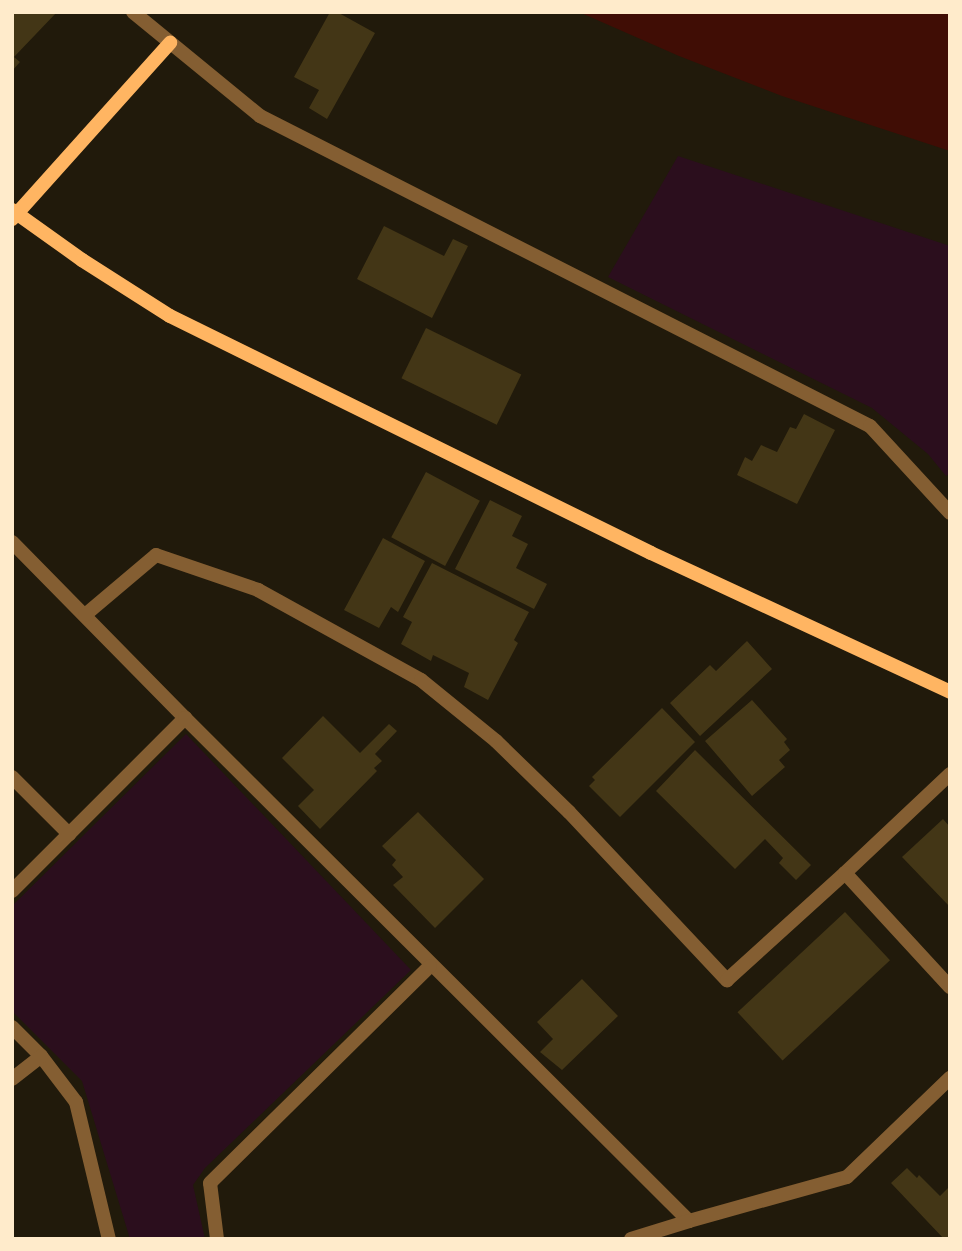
<!DOCTYPE html>
<html>
<head>
<meta charset="utf-8">
<style>
  body { margin:0 }
  #map { position:relative; width:962px; height:1251px; overflow:hidden; background:#211a0b; font-family:"Source Sans 3",sans-serif }
  div>[style] { position:absolute }
  .green>* { inset:0; background:#2b0e1d }
  .water>* { inset:0; background:#400d05 }
  .building>* { inset:0; background:#433616; transform-origin:0 0 }
  .street>* { height:14px; margin:-7px; padding:0 7px; transform-origin:7px; border-radius:7px; background:#845e32 }
  .secondary>* { height:14px; margin:-7px; padding:0 7px; transform-origin:7px; border-radius:7px; background:#ffb562 }
  span { translate:-50% -50%; white-space:nowrap; text-align:center; line-height:1.15; -webkit-text-stroke:6px #211a0b; paint-order:stroke }
  .frame { position:absolute; inset:0; border:14px solid #ffebcb; pointer-events:none }
</style>
</head>
<body>
<div id="map">
  <div class="green">
    <i style="clip-path:polygon(678px 156px,950px 246px,950px 473px,946px 476px,928px 454px,872px 408px,608px 277px)"></i>
    <i style="clip-path:polygon(186px 734px,411px 970px,205px 1168px,193px 1185px,205px 1239px,130px 1239px,82px 1081px,12px 1011px,12px 906px)"></i>
  </div>
  <div class="water">
    <i style="clip-path:polygon(579px 12px,950px 12px,950px 151px,782px 96px,679px 56px)"></i>
  </div>
  <div class="building">
    <i style="clip-path:polygon(12px 12px,57px 12px,14px 57px,20px 62px,12px 71px)"></i>
    <i style="clip-path:polygon(330px 12px,337px 12px,375px 33px,327px 119px,309px 108px,319px 90px,294px 77px)"></i>
    <i style="clip-path:polygon(384px 226px,444px 256px,453px 239px,468px 246px,432px 318px,357px 279px)"></i>
    <i style="left:426px;top:328px;width:106px;height:56px;rotate:26deg"></i>
    <i style="clip-path:polygon(804px 414px,835px 430px,797px 504px,737px 475px,745px 457px,752px 461px,761px 445px,777px 452px,790px 427px,796px 429px)"></i>
    <i style="left:426px;top:472px;width:61px;height:74px;rotate:28deg"></i>
    <i style="clip-path:polygon(490px 500px,522px 516px,512px 536px,528px 544px,516px 568px,547px 584px,534px 609px,455px 569px)"></i>
    <i style="clip-path:polygon(383px 538px,425px 561px,398px 612px,391px 607px,379px 628px,344px 610px)"></i>
    <i style="clip-path:polygon(432px 563px,529px 612px,514px 640px,518px 643px,488px 700px,464px 687px,469px 673px,433px 655px,431px 661px,401px 644px,412px 622px,403px 617px)"></i>
    <i style="clip-path:polygon(747px 641px,772px 669px,700px 736px,670px 703px,710px 665px,716px 671px)"></i>
    <i style="clip-path:polygon(752px 700px,787px 739px,784px 742px,790px 750px,779px 760px,785px 767px,752px 796px,705px 741px)"></i>
    <i style="clip-path:polygon(662px 708px,695px 742px,620px 817px,589px 786px,595px 780px,592px 777px)"></i>
    <i style="clip-path:polygon(323px 716px,360px 753px,389px 724px,397px 731px,375px 754px,382px 761px,374px 768px,377px 771px,320px 829px,298px 806px,314px 790px,282px 758px)"></i>
    <i style="clip-path:polygon(695px 750px,811px 865px,796px 880px,779px 863px,783px 858px,765px 839px,735px 869px,656px 791px)"></i>
    <i style="clip-path:polygon(418px 812px,484px 879px,435px 928px,393px 885px,403px 877px,392px 865px,396px 860px,382px 846px)"></i>
    <i style="clip-path:polygon(943px 819px,950px 827px,950px 907px,902px 857px)"></i>
    <i style="left:845px;top:912px;width:66px;height:147px;rotate:47deg"></i>
    <i style="clip-path:polygon(582px 979px,618px 1016px,562px 1070px,540px 1052px,553px 1039px,537px 1022px)"></i>
    <i style="clip-path:polygon(907px 1168px,917px 1178px,919px 1175px,940px 1196px,950px 1186px,950px 1239px,944px 1239px,891px 1183px)"></i>
  </div>
  <div class="street">
    <i style="left:133px;top:12px;width:164px;rotate:39.3deg"></i>
    <i style="left:260px;top:116px;width:684px;rotate:26.94deg"></i>
    <i style="left:870px;top:426px;width:118px;rotate:47.4deg"></i>
    <i style="left:12px;top:542px;width:247px;rotate:45.5deg"></i>
    <i style="left:85px;top:615px;width:93px;rotate:-40.2deg"></i>
    <i style="left:156px;top:555px;width:108px;rotate:18.9deg"></i>
    <i style="left:258px;top:590px;width:186px;rotate:28.9deg"></i>
    <i style="left:421px;top:680px;width:97px;rotate:39.1deg"></i>
    <i style="left:496px;top:741px;width:102px;rotate:44.2deg"></i>
    <i style="left:569px;top:812px;width:231px;rotate:46.8deg"></i>
    <i style="left:727px;top:980px;width:159px;rotate:-42.2deg"></i>
    <i style="left:950px;top:774px;width:144px;rotate:136.7deg"></i>
    <i style="left:845px;top:873px;width:155px;rotate:47.4deg"></i>
    <i style="left:12px;top:777px;width:81px;rotate:45deg"></i>
    <i style="left:12px;top:891px;width:245px;rotate:-45deg"></i>
    <i style="left:185px;top:718px;width:712px;rotate:44.94deg"></i>
    <i style="left:689px;top:1221px;width:164px;rotate:-15.6deg"></i>
    <i style="left:847px;top:1177px;width:143px;rotate:-43.9deg"></i>
    <i style="left:12px;top:1027px;width:41px;rotate:45deg"></i>
    <i style="left:41px;top:1056px;width:58px;rotate:52.7deg"></i>
    <i style="left:76px;top:1102px;width:141px;rotate:76.5deg"></i>
    <i style="left:12px;top:1079px;width:37px;rotate:-38deg"></i>
    <i style="left:217px;top:1239px;width:56px;rotate:-97.1deg"></i>
    <i style="left:210px;top:1183px;width:309px;rotate:-44.6deg"></i>
    <i style="left:631px;top:1239px;width:61px;rotate:-17.2deg"></i>
  </div>
  <div class="secondary">
    <i style="left:12px;top:210px;width:86px;rotate:35.5deg"></i>
    <i style="left:82px;top:260px;width:104px;rotate:32.5deg"></i>
    <i style="left:170px;top:316px;width:536px;rotate:26.23deg"></i>
    <i style="left:651px;top:553px;width:330px;rotate:24.9deg"></i>
    <i style="left:12px;top:219px;width:237px;rotate:-48.1deg"></i>
  </div>
  <div class="frame"></div>
</div>
</body>
</html>
